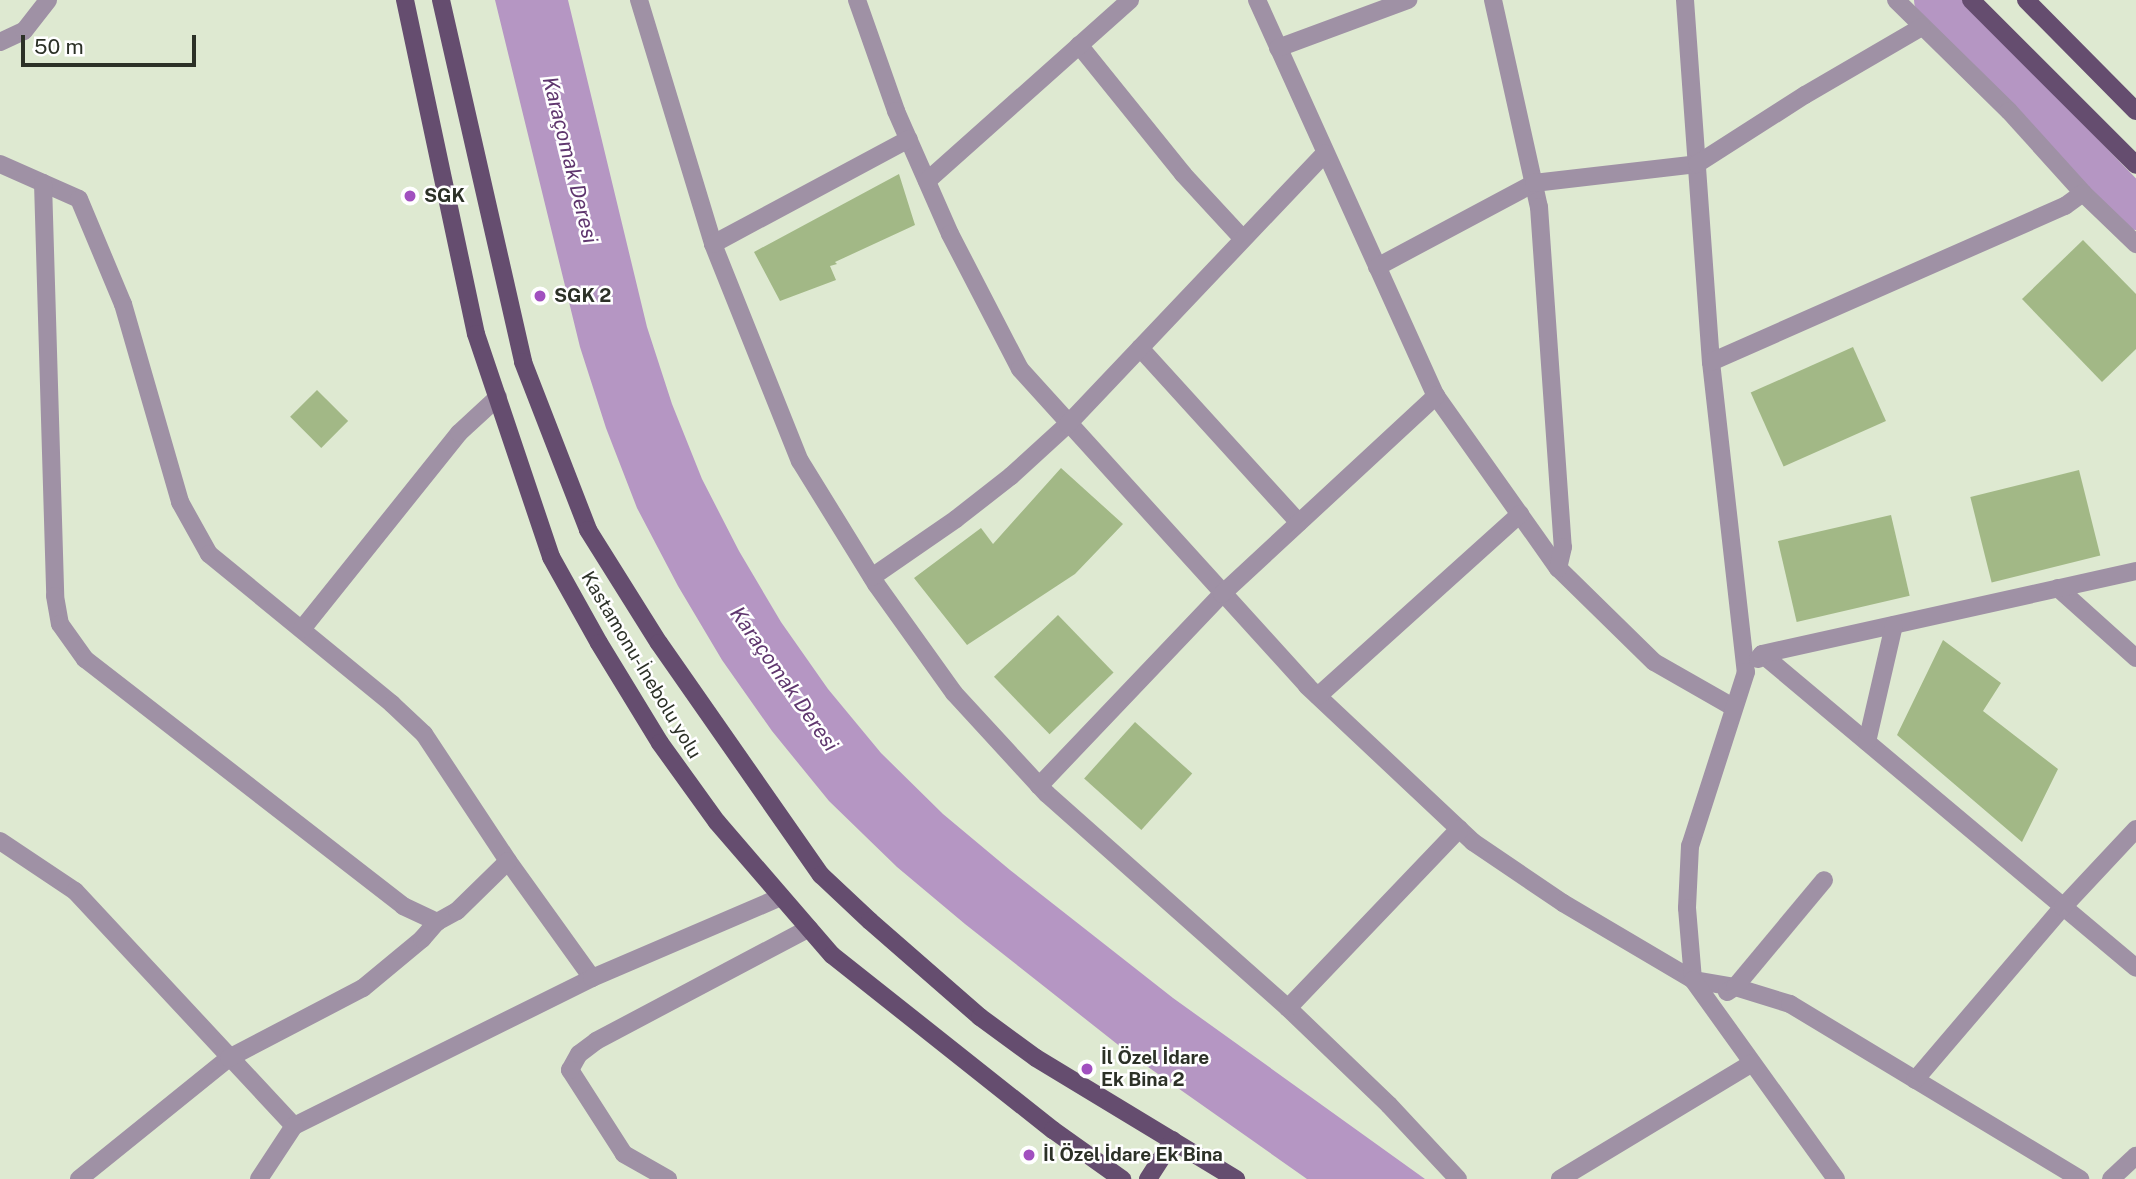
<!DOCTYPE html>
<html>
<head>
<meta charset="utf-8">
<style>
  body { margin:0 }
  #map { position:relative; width:2136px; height:1179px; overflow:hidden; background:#dee9d1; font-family:"Public Sans",sans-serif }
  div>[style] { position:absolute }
  .water>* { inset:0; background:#b596c3 }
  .river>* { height:42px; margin:-21px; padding:0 21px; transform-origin:21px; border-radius:21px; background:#b596c3 }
  .building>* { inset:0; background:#a2b886; transform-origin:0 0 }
  .minor>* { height:18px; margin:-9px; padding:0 9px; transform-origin:9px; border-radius:9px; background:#9f91a5 }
  .primary>* { height:18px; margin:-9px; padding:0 9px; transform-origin:9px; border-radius:9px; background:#654d6f }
  .dots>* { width:19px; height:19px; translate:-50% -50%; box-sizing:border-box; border:4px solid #fff; border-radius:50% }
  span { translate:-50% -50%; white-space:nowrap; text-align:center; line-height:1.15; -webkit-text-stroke:5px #fff; paint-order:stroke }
  .poi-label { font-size:19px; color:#2c3127; font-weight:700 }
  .left { translate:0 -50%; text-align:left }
  .street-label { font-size:19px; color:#2c3127 }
  .water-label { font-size:21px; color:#5f366e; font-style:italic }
  .scale { position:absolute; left:21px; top:35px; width:175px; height:32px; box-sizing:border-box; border:4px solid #2c3127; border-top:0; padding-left:9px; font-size:21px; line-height:24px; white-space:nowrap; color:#2c3127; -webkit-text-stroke:5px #fff; paint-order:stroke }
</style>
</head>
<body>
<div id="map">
  <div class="water">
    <i style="clip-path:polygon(495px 0,568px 0,647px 327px,672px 404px,702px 479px,739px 551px,781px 622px,828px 689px,881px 753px,943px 814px,1010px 870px,1173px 998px,1425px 1179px,1307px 1179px,1131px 1055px,965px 924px,897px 867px,829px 801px,772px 731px,722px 660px,678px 586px,637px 508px,606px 428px,580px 347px)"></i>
  </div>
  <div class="river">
    <i style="left:1935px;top:0;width:290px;rotate:46.1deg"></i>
  </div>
  <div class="building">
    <i style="clip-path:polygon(899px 174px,915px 225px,835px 262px,837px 264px,830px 266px,836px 280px,780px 301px,754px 252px)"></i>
    <i style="clip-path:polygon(2083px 240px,2136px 294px,2136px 349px,2102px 382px,2022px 299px)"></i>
    <i style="left:1853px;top:347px;width:81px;height:112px;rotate:66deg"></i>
    <i style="left:317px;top:390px;width:44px;height:38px;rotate:45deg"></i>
    <i style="clip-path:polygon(1061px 468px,1123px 524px,1075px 574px,967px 645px,914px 578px,981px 528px,993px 544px)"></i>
    <i style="left:2079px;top:470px;width:88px;height:112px;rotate:76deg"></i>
    <i style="left:1891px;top:515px;width:83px;height:116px;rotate:77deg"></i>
    <i style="left:1058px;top:615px;width:80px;height:89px;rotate:46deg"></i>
    <i style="clip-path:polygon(1943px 640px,2001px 683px,1983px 711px,2058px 769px,2022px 842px,1897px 735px)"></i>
    <i style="left:1135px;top:722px;width:77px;height:76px;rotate:42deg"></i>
  </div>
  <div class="minor">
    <i style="left:639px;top:0;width:255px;rotate:73.1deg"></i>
    <i style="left:713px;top:244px;width:234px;rotate:68.2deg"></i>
    <i style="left:800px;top:461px;width:145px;rotate:58.3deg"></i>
    <i style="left:876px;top:584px;width:134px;rotate:54.4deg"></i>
    <i style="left:954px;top:693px;width:137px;rotate:47.4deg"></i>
    <i style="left:1047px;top:794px;width:322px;rotate:41.6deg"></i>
    <i style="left:1288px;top:1008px;width:140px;rotate:43.8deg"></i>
    <i style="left:1389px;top:1105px;width:101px;rotate:47deg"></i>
    <i style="left:857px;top:0;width:118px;rotate:70.6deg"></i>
    <i style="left:896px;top:111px;width:134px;rotate:66.3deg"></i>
    <i style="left:950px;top:234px;width:152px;rotate:62.6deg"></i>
    <i style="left:1020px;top:369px;width:428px;rotate:47.8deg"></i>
    <i style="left:1307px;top:686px;width:228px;rotate:43.2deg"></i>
    <i style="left:1473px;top:842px;width:109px;rotate:34.1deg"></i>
    <i style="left:1563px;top:903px;width:151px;rotate:30.6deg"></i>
    <i style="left:1693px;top:980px;width:43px;rotate:9.5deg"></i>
    <i style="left:1735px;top:987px;width:58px;rotate:17.2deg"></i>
    <i style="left:1790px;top:1004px;width:339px;rotate:31.1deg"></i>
    <i style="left:1257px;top:0;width:435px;rotate:65.7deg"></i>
    <i style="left:1436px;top:396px;width:211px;rotate:54.7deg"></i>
    <i style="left:1558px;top:568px;width:134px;rotate:44.4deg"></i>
    <i style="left:1654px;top:662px;width:91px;rotate:29.7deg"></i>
    <i style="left:1493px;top:0;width:212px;rotate:77.5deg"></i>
    <i style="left:1539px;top:207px;width:341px;rotate:86deg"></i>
    <i style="left:1563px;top:547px;width:22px;rotate:103deg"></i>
    <i style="left:1685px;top:0;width:363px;rotate:85.9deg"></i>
    <i style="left:1711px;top:362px;width:312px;rotate:83.6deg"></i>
    <i style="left:1746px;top:672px;width:183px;rotate:107.8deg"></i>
    <i style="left:1690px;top:846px;width:62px;rotate:92.8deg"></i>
    <i style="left:1687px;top:908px;width:72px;rotate:85.2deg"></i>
    <i style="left:1693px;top:980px;width:245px;rotate:54.3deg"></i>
    <i style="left:1896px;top:0;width:158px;rotate:44.5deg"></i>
    <i style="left:2009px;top:111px;width:110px;rotate:47.9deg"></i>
    <i style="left:2083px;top:193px;width:74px;rotate:43.9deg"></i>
    <i style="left:0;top:42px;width:26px;rotate:-25deg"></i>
    <i style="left:24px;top:31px;width:39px;rotate:-52deg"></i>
    <i style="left:1079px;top:45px;width:166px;rotate:51.1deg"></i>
    <i style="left:1183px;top:174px;width:88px;rotate:47.3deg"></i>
    <i style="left:1278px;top:48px;width:139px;rotate:-20.3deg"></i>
    <i style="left:0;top:164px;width:86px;rotate:23.9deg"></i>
    <i style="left:79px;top:199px;width:114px;rotate:67.3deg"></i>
    <i style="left:123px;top:304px;width:206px;rotate:73.9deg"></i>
    <i style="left:180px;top:502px;width:60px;rotate:60.9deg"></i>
    <i style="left:209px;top:554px;width:237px;rotate:39.3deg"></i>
    <i style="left:392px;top:704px;width:44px;rotate:43.2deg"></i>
    <i style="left:424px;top:734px;width:152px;rotate:56.5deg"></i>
    <i style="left:508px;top:861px;width:144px;rotate:54.3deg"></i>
    <i style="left:927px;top:181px;width:272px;rotate:-41.7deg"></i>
    <i style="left:43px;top:183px;width:413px;rotate:88.3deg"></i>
    <i style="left:55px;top:596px;width:28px;rotate:80deg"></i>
    <i style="left:60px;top:624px;width:43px;rotate:54.5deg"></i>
    <i style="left:85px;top:659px;width:403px;rotate:37.8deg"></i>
    <i style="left:403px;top:906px;width:38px;rotate:25deg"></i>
    <i style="left:437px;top:922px;width:23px;rotate:-29deg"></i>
    <i style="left:457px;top:911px;width:71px;rotate:-44.4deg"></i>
    <i style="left:713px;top:244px;width:222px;rotate:-28.2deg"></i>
    <i style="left:1377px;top:267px;width:178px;rotate:-28.1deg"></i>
    <i style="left:1534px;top:183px;width:164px;rotate:-6.6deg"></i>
    <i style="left:1697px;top:164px;width:128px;rotate:-32.6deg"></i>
    <i style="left:1805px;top:95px;width:135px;rotate:-30.2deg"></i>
    <i style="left:1140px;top:348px;width:236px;rotate:47.7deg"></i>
    <i style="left:1711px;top:362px;width:387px;rotate:-23.8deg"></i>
    <i style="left:2065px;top:206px;width:22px;rotate:-36deg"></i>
    <i style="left:872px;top:577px;width:102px;rotate:-34.6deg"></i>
    <i style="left:956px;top:519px;width:70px;rotate:-38deg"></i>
    <i style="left:1011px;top:476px;width:77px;rotate:-42.4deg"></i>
    <i style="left:1068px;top:424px;width:373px;rotate:-46.5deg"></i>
    <i style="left:2058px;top:588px;width:105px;rotate:41.9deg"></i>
    <i style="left:302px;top:629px;width:251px;rotate:-51.3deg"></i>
    <i style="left:459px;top:433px;width:53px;rotate:-42.7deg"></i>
    <i style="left:1762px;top:654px;width:488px;rotate:40deg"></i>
    <i style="left:1758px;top:659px;width:6px;rotate:-51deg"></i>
    <i style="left:1762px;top:654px;width:383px;rotate:-12.5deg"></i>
    <i style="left:1318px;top:696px;width:272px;rotate:-42deg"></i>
    <i style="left:1867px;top:742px;width:120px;rotate:-77deg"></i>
    <i style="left:1039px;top:786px;width:265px;rotate:-46.4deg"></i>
    <i style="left:1222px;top:594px;width:292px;rotate:-42.8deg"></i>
    <i style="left:0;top:841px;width:90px;rotate:33.7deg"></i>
    <i style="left:75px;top:891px;width:321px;rotate:47deg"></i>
    <i style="left:294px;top:1126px;width:333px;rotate:-26.4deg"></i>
    <i style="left:592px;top:978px;width:206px;rotate:-23.2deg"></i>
    <i style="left:1727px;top:992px;width:9px;rotate:-32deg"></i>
    <i style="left:1735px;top:987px;width:139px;rotate:-50.2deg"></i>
    <i style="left:1288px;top:1008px;width:248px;rotate:-46.3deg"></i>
    <i style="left:1915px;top:1080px;width:228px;rotate:-49.5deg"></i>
    <i style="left:2063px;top:907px;width:107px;rotate:-46.9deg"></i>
    <i style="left:79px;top:1179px;width:193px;rotate:-38.9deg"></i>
    <i style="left:229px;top:1058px;width:151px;rotate:-27.6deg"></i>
    <i style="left:363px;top:988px;width:77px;rotate:-39.7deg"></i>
    <i style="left:422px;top:939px;width:23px;rotate:-49deg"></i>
    <i style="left:259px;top:1179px;width:64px;rotate:-56.6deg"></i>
    <i style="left:668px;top:1179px;width:51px;rotate:-150.4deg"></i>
    <i style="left:624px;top:1154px;width:100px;rotate:-122.7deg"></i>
    <i style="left:570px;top:1070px;width:18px;rotate:-61deg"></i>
    <i style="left:579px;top:1054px;width:21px;rotate:-37deg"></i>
    <i style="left:596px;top:1041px;width:241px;rotate:-27.9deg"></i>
    <i style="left:1560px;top:1179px;width:224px;rotate:-31.1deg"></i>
    <i style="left:2111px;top:1179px;width:34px;rotate:-43deg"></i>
  </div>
  <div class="primary">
    <i style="left:405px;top:0;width:341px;rotate:78deg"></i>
    <i style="left:476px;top:334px;width:235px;rotate:71.4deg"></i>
    <i style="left:551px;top:557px;width:98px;rotate:60.8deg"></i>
    <i style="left:599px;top:643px;width:117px;rotate:58.6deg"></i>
    <i style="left:660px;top:743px;width:97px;rotate:54.2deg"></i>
    <i style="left:717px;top:822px;width:176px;rotate:49.2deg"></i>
    <i style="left:832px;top:955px;width:282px;rotate:38.4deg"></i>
    <i style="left:1053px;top:1130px;width:85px;rotate:35.4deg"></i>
    <i style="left:441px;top:0;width:371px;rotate:77.2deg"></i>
    <i style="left:523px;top:362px;width:180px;rotate:68.8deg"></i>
    <i style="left:588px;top:530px;width:133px;rotate:57.9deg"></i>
    <i style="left:659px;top:643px;width:283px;rotate:55.1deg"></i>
    <i style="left:821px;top:875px;width:67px;rotate:43.2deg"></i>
    <i style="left:870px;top:921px;width:146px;rotate:41.1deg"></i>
    <i style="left:980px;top:1017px;width:69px;rotate:36.2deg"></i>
    <i style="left:1036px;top:1058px;width:234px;rotate:31.2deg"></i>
    <i style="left:1971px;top:0;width:233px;rotate:45deg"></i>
    <i style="left:2026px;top:0;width:156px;rotate:45.3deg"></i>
    <i style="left:1148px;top:1179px;width:46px;rotate:-57.3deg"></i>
  </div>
  <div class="dots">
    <i style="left:410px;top:196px;background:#a150bf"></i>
    <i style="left:540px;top:296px;background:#a150bf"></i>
    <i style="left:1087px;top:1069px;background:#a150bf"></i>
    <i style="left:1029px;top:1155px;background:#a150bf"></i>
  </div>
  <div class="poi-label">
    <span class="left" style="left:424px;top:196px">SGK</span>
    <span class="left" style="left:554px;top:296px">SGK 2</span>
    <span class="left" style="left:1101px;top:1069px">İl Özel İdare<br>Ek Bina 2</span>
    <span class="left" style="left:1043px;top:1155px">İl Özel İdare Ek Bina</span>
  </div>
  <div class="street-label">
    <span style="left:641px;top:665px;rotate:59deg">Kastamonu-İnebolu yolu</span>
  </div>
  <div class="water-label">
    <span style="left:570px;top:160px;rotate:76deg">Karaçomak Deresi</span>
    <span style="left:784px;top:679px;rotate:55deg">Karaçomak Deresi</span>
  </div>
  <div class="scale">50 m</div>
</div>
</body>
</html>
